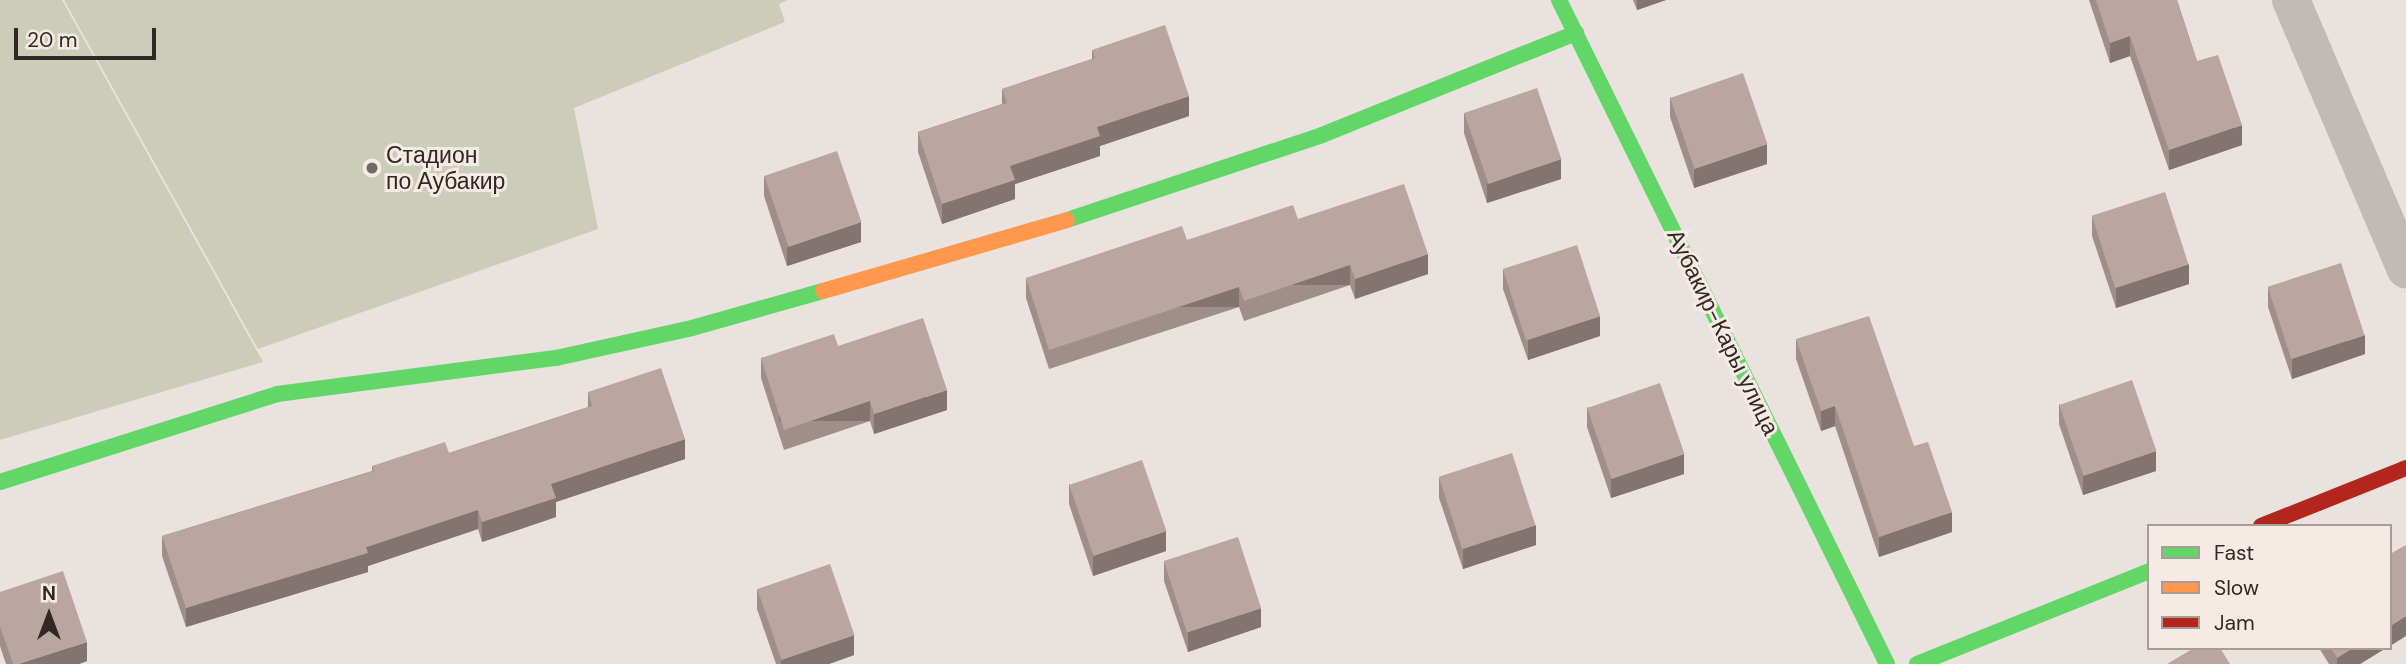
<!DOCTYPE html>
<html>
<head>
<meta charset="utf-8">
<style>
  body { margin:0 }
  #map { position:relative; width:2406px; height:664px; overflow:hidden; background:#e9e2de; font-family:"DM Sans",sans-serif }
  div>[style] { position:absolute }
  .green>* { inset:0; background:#cccdb9 }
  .street>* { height:38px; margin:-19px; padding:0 19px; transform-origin:19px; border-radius:19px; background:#c1bab7 }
  .fast>* { height:16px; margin:-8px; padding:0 8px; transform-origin:8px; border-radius:8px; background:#63d668 }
  .slow>* { height:16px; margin:-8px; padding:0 8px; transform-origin:8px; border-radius:8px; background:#ff974d }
  .jam>* { height:16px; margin:-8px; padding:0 8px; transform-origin:8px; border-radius:8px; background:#b3261e }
  .wall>* { inset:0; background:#a18e8a }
  .shaded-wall>* { inset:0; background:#837471; transform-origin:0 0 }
  .building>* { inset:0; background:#bba5a1; transform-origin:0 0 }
  .dots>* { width:19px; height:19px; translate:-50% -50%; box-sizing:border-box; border:4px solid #f6ebe4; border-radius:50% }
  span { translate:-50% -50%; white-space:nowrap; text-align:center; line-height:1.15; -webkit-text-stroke:6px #f6ebe4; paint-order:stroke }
  .poi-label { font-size:23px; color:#312826 }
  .left { translate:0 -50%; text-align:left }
  .street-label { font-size:23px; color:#312826 }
  .legend { position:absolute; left:2147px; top:524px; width:245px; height:126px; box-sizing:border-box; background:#f6ebe4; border:2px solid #a79d98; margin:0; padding:9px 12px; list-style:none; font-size:21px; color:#312826 }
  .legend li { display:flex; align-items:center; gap:14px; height:35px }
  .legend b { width:35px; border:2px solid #a79d98 }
  .north { position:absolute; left:14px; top:580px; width:70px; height:70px; -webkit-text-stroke:5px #f6ebe4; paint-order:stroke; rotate:0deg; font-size:19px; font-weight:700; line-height:28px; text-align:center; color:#312826 }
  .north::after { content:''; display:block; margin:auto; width:24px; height:32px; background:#312826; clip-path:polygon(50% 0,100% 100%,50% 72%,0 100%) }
  .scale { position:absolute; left:14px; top:28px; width:142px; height:32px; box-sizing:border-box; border:4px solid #312826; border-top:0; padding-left:9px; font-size:21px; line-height:24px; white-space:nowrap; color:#312826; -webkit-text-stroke:5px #f6ebe4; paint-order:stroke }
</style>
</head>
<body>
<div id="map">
  <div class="green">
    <i style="clip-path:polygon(0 0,62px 0,263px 362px,0 440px)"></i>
    <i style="clip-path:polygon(64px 0,788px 0,779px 4px,785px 22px,574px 108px,598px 229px,258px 349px)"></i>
  </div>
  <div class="street">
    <i style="left:2291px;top:0;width:293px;rotate:66.9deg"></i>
  </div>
  <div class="fast">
    <i style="left:1559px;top:0;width:741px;rotate:63.71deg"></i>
    <i style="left:1067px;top:220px;width:269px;rotate:-18.4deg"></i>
    <i style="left:1322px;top:135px;width:274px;rotate:-21.9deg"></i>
    <i style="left:0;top:482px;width:291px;rotate:-17.6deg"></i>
    <i style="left:277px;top:394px;width:281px;rotate:-7.4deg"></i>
    <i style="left:556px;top:358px;width:139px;rotate:-12.4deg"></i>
    <i style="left:692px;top:328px;width:136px;rotate:-15.8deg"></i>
    <i style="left:1917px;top:664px;width:250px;rotate:-21.8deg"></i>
  </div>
  <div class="slow">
    <i style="left:823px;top:291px;width:254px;rotate:-16.2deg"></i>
  </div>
  <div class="jam">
    <i style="left:2261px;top:526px;width:156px;rotate:-21.8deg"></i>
  </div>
  <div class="wall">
    <i style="clip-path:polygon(1633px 0,1666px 0,1637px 10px)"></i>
    <i style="clip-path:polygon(2089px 0,2177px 0,2197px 61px,2242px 145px,2169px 170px,2130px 56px,2110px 63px)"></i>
    <i style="clip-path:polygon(1092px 50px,1189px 116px,1100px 146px,1100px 156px,1015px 184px,1015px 199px,942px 224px,918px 152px,918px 132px,1002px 104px,1002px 89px,1092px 59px)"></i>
    <i style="clip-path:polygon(1670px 97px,1767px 164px,1694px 188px,1670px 117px)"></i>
    <i style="clip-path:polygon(1464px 113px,1561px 179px,1487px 203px,1464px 133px)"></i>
    <i style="clip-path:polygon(764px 176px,861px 242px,787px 266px,764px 196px)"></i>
    <i style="clip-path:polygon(2092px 217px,2189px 284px,2116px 308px,2092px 236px)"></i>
    <i style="clip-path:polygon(1298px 219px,1428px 274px,1355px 299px,1350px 285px,1244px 321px,1239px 307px,1049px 369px,1026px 298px,1026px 278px,1187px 240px)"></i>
    <i style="clip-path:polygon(1503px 269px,1600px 336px,1528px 360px,1503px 289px)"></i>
    <i style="clip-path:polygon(2268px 287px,2365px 354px,2292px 379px,2268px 307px)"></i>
    <i style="clip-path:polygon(1796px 339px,1914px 446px,1952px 532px,1879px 557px,1835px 426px,1821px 431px,1796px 359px)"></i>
    <i style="clip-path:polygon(838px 346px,947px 410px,874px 434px,870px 421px,784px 450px,761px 378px,761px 358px)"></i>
    <i style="clip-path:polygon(588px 392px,685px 459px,556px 502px,556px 517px,482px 542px,478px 529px,368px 566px,368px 572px,186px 627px,162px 556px,162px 536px,372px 471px,372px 466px,449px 453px,588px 407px)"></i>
    <i style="clip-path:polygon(2059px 404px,2156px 471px,2083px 495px,2059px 424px)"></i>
    <i style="clip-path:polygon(1587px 407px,1684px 474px,1611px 498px,1587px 427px)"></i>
    <i style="clip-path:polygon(1439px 478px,1536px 545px,1463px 569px,1439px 498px)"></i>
    <i style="clip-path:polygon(1069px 484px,1166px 551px,1093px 576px,1069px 504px)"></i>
    <i style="clip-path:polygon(1164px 561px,1261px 627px,1188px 652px,1164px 581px)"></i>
    <i style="clip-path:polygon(757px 589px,854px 655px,829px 664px,776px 664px,757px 609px)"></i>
    <i style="clip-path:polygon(0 592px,87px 661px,79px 664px,6px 664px,0 646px)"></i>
    <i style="clip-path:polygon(2319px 648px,2386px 648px,2360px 664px,2329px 664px)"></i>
  </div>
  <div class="shaded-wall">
    <i style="clip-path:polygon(1637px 0,1666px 0,1637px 10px)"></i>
    <i style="clip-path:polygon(2130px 36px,2130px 56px,2110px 63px,2110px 43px)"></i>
    <i style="clip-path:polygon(1189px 96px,1189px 116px,1100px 146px,1100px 156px,1015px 184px,1015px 199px,942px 224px,942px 204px,1010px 166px,1097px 127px)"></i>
    <i style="clip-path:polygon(2242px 125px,2242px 145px,2169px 170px,2169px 150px)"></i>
    <i style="clip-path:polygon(1767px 144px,1767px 164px,1694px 188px,1694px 169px)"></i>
    <i style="clip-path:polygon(1561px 159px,1561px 179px,1487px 203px,1487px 184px)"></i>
    <i style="clip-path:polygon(861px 222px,861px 242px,787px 266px,787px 247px)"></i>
    <i style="clip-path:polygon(1428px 254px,1428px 274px,1355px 299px,1355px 279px)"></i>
    <i style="clip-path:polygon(2189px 264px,2189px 284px,2116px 308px,2116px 288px)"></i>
    <i style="left:1350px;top:265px;width:20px;height:112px;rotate:90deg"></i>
    <i style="left:1239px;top:287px;width:20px;height:200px;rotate:90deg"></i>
    <i style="clip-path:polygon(1600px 316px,1600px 336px,1528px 360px,1528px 340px)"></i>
    <i style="clip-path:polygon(2365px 335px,2365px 354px,2292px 379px,2292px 359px)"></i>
    <i style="clip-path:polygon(947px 390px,947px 410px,874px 434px,874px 414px)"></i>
    <i style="left:870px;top:401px;width:20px;height:91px;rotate:90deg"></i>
    <i style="clip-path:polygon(1835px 406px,1835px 426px,1821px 431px,1821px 411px)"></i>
    <i style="clip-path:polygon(685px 439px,685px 459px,556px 502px,556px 517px,482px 542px,482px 522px,551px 484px)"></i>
    <i style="clip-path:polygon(2156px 451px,2156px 471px,2083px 495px,2083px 475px)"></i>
    <i style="clip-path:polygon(1684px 454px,1684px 474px,1611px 498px,1611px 479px)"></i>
    <i style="clip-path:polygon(478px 510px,478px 529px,368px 566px,368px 572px,186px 627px,186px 608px)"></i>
    <i style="clip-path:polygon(1952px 512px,1952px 532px,1879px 557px,1879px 537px)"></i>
    <i style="clip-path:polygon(1536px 525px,1536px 545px,1463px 569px,1463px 549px)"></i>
    <i style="clip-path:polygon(1166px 531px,1166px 551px,1093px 576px,1093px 556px)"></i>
    <i style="clip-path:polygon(1261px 608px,1261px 627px,1188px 652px,1188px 632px)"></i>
    <i style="clip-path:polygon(2406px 616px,2406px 636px,2390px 646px,2390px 626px)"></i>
    <i style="clip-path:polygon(854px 635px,854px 655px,829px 664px,781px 664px,781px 660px)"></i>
    <i style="clip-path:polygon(87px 642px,87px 661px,79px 664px,19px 664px)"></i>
    <i style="clip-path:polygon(2353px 648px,2386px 648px,2360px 664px,2337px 664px,2337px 658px)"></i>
  </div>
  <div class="building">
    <i style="clip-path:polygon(2096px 0,2177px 0,2197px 61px,2218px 55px,2242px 125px,2169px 150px,2130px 36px,2110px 43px)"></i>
    <i style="clip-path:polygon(1165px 25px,1189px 96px,1097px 127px,1100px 136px,1010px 166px,1015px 180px,942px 204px,918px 132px,1007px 103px,1002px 89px,1095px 58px,1092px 50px)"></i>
    <i style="left:1743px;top:73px;width:75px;height:77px;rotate:71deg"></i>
    <i style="left:1537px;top:88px;width:75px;height:77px;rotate:71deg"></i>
    <i style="left:837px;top:151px;width:75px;height:77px;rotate:71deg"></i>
    <i style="clip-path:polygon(1404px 184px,1428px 254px,1355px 279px,1350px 265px,1244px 301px,1239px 287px,1049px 350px,1026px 278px,1182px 226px,1187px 240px,1293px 205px,1298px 219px)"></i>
    <i style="left:2165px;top:192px;width:76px;height:77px;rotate:72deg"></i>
    <i style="left:1577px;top:245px;width:75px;height:78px;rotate:72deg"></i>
    <i style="left:2341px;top:263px;width:76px;height:77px;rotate:72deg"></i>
    <i style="clip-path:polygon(1869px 316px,1914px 446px,1928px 442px,1952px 512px,1879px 537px,1835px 406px,1821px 411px,1796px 339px)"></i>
    <i style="clip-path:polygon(923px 318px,947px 390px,874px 414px,870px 401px,784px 430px,761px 358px,834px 334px,838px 346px)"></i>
    <i style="clip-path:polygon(661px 368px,685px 439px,551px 484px,556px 498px,482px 522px,478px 510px,366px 547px,368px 553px,186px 608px,162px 536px,374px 471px,372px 466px,445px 442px,449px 453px,592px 406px,588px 392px)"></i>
    <i style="left:2132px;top:380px;width:75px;height:77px;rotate:71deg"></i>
    <i style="left:1660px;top:383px;width:75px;height:77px;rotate:71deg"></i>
    <i style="left:1512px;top:453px;width:76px;height:77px;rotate:72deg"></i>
    <i style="left:1142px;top:460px;width:75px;height:77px;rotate:71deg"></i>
    <i style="left:1238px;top:537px;width:75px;height:78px;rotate:72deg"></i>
    <i style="clip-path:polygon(2406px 545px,2406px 616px,2390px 626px,2390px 554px)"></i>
    <i style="left:830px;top:564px;width:75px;height:77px;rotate:71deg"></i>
    <i style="clip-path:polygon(63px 571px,87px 642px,19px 664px,13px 664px,0 626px,0 592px)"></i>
    <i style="clip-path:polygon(2194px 648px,2220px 648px,2230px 664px,2167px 664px)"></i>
    <i style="clip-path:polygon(2331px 648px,2353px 648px,2337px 658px)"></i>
  </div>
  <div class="dots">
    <i style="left:372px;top:168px;background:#716966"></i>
  </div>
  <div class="poi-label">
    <span class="left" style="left:386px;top:168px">Стадион<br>по Аубакир</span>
  </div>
  <div class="street-label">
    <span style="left:1723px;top:332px;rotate:64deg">Аубакир-Кары улица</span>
  </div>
  <ul class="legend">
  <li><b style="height:9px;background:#63d668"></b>Fast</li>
  <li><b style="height:9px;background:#ff974d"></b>Slow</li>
  <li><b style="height:9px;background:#b3261e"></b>Jam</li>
  </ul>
  <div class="north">N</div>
  <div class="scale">20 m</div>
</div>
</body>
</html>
